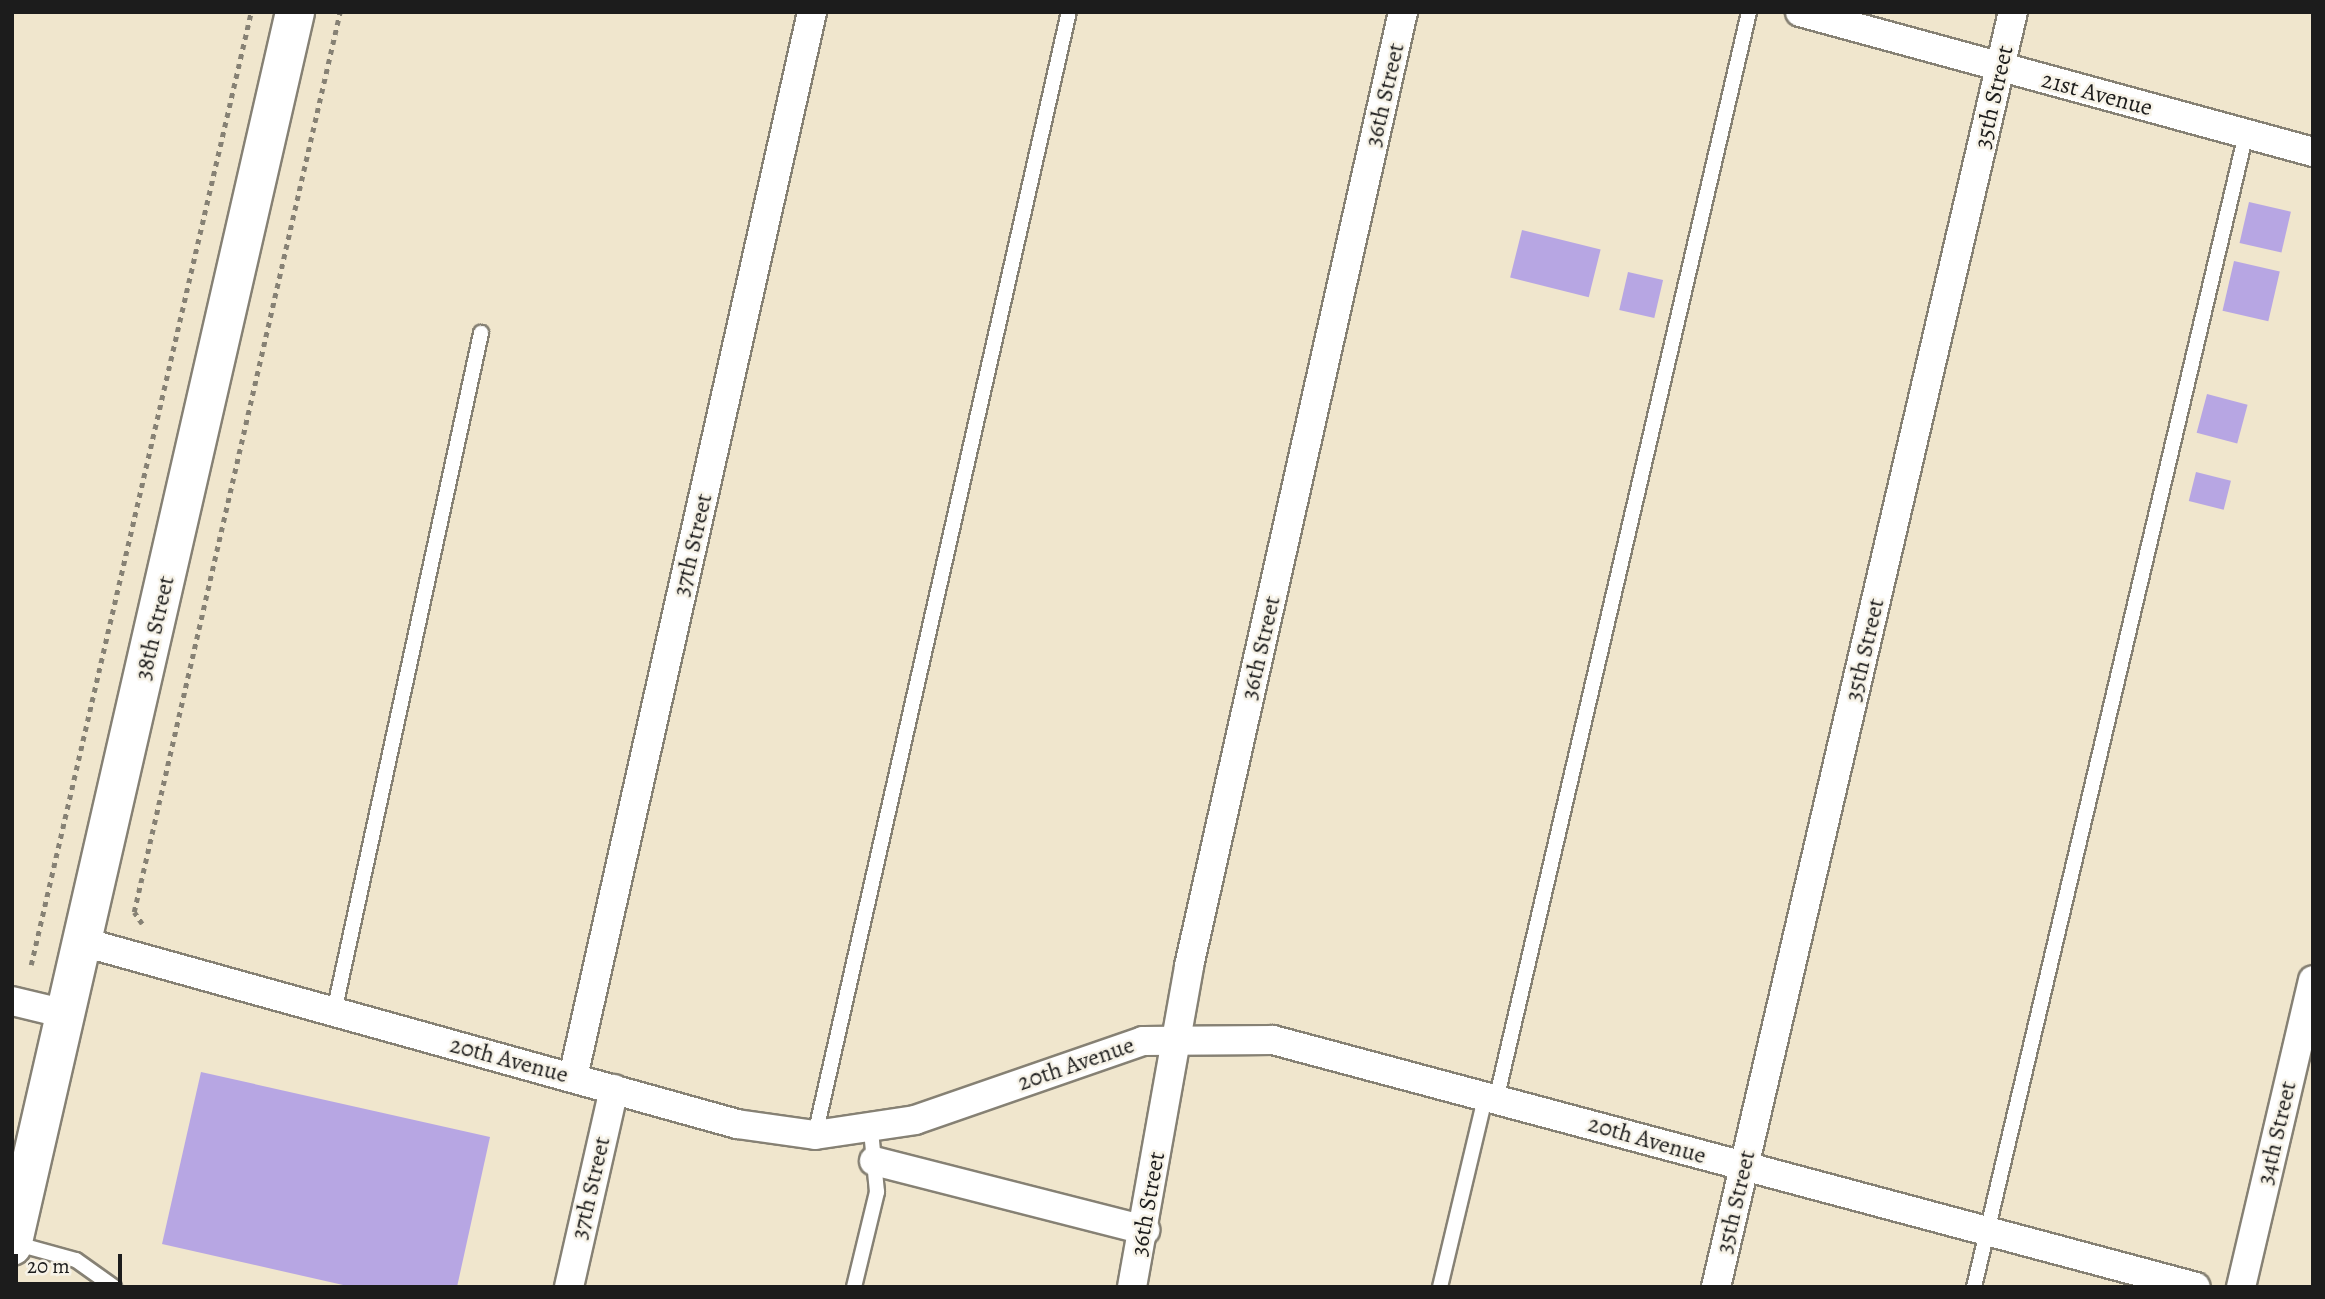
<!DOCTYPE html>
<html>
<head>
<meta charset="utf-8">
<style>
  body { margin:0 }
  #map { position:relative; width:2325px; height:1299px; overflow:hidden; background:#f0e6cd; font-family:Alegreya,serif }
  div>[style] { position:absolute }
  .building>* { inset:0; background:#b7a6e3; transform-origin:0 0 }
  .path>* { height:4.5px; margin-top:-2.25px; transform-origin:0; background:repeating-linear-gradient(90deg,#868174 0 5px,transparent 0 10px) }
  .roads { filter:drop-shadow(2px 0 #868174) drop-shadow(-2px 0 #868174) drop-shadow(0 2px #868174) drop-shadow(0 -2px #868174) }
  .lane>* { height:14px; margin:-7px; padding:0 7px; transform-origin:7px; border-radius:7px; background:#fff }
  .street>* { height:28px; margin:-14px; padding:0 14px; transform-origin:14px; border-radius:14px; background:#fff }
  .secondary>* { height:38px; margin:-19px; padding:0 19px; transform-origin:19px; border-radius:19px; background:#fff }
  span { translate:-50% -50%; white-space:nowrap; text-align:center; line-height:1.15; -webkit-text-stroke:5px #f7f3e8; paint-order:stroke }
  .street-label { font-size:24px; color:#1c1c1c }
  .frame { position:absolute; inset:0; border:14px solid #1c1c1c; pointer-events:none }
  .scale { position:absolute; left:14px; top:1254px; width:108px; height:32px; box-sizing:border-box; border:4px solid #1c1c1c; border-top:0; padding-left:9px; font-size:21px; line-height:24px; white-space:nowrap; color:#1c1c1c; -webkit-text-stroke:5px #f7f3e8; paint-order:stroke }
</style>
</head>
<body>
<div id="map">
  <div class="building">
    <i style="left:2249px;top:202px;width:43px;height:42px;rotate:13deg"></i>
    <i style="left:1522px;top:230px;width:81px;height:49px;rotate:14deg"></i>
    <i style="left:2234px;top:261px;width:47px;height:51px;rotate:13deg"></i>
    <i style="left:1628px;top:272px;width:36px;height:39px;rotate:13deg"></i>
    <i style="left:2207px;top:394px;width:42px;height:40px;rotate:15deg"></i>
    <i style="left:2196px;top:472px;width:36px;height:30px;rotate:14deg"></i>
    <i style="clip-path:polygon(201px 1072px,490px 1137px,457px 1287px,352px 1287px,162px 1244px)"></i>
  </div>
  <div class="path">
    <i style="left:142px;top:924px;width:14px;rotate:-124deg"></i>
    <i style="left:134px;top:912px;width:923px;rotate:-77.11deg"></i>
    <i style="left:31px;top:965px;width:978px;rotate:-77deg"></i>
  </div>
  <div class="roads">
    <div class="lane">
      <i style="left:334px;top:1012px;width:695px;rotate:-77.78deg"></i>
      <i style="left:1497px;top:1096px;width:1113px;rotate:-76.91deg"></i>
      <i style="left:815px;top:1135px;width:1151px;rotate:-77.26deg"></i>
      <i style="left:14px;top:1243px;width:64px;rotate:15.3deg"></i>
      <i style="left:76px;top:1260px;width:47px;rotate:35.4deg"></i>
      <i style="left:854px;top:1287px;width:98px;rotate:-76.4deg"></i>
      <i style="left:877px;top:1192px;width:61px;rotate:-95.6deg"></i>
      <i style="left:1440px;top:1287px;width:198px;rotate:-76.6deg"></i>
      <i style="left:1974px;top:1287px;width:1185px;rotate:-76.73deg"></i>
    </div>
    <div class="street">
      <i style="left:1800px;top:12px;width:532px;rotate:15.26deg"></i>
      <i style="left:83px;top:942px;width:679px;rotate:15.55deg"></i>
      <i style="left:737px;top:1124px;width:79px;rotate:8deg"></i>
      <i style="left:815px;top:1135px;width:101px;rotate:-8.5deg"></i>
      <i style="left:915px;top:1120px;width:241px;rotate:-19.1deg"></i>
      <i style="left:1143px;top:1041px;width:130px;rotate:-0.4deg"></i>
      <i style="left:1273px;top:1040px;width:955px;rotate:14.98deg"></i>
      <i style="left:12px;top:1001px;width:56px;rotate:13.5deg"></i>
      <i style="left:573px;top:1077px;width:1091px;rotate:-77.35deg"></i>
      <i style="left:874px;top:1161px;width:280px;rotate:14.3deg"></i>
      <i style="left:569px;top:1287px;width:203px;rotate:-77.2deg"></i>
      <i style="left:1132px;top:1287px;width:326px;rotate:-79.9deg"></i>
      <i style="left:1189px;top:966px;width:978px;rotate:-77.36deg"></i>
      <i style="left:1716px;top:1287px;width:1309px;rotate:-76.89deg"></i>
      <i style="left:2241px;top:1287px;width:315px;rotate:-76.8deg"></i>
    </div>
    <div class="secondary">
      <i style="left:12px;top:1246px;width:1266px;rotate:-77.08deg"></i>
    </div>
  </div>
  <div class="street-label">
    <span style="left:2097px;top:94px;rotate:15deg">21st Avenue</span>
    <span style="left:1385px;top:95px;rotate:-77deg">36th Street</span>
    <span style="left:1994px;top:97px;rotate:-77deg">35th Street</span>
    <span style="left:693px;top:545px;rotate:-77deg">37th Street</span>
    <span style="left:155px;top:628px;rotate:-77deg">38th Street</span>
    <span style="left:1261px;top:648px;rotate:-77deg">36th Street</span>
    <span style="left:1865px;top:650px;rotate:-77deg">35th Street</span>
    <span style="left:509px;top:1060px;rotate:15deg">20th Avenue</span>
    <span style="left:1076px;top:1064px;rotate:-19deg">20th Avenue</span>
    <span style="left:2277px;top:1133px;rotate:-77deg">34th Street</span>
    <span style="left:1647px;top:1140px;rotate:16deg">20th Avenue</span>
    <span style="left:591px;top:1188px;rotate:-77deg">37th Street</span>
    <span style="left:1736px;top:1202px;rotate:-77deg">35th Street</span>
    <span style="left:1148px;top:1204px;rotate:-80deg">36th Street</span>
  </div>
  <div class="frame"></div>
  <div class="scale">20 m</div>
</div>
</body>
</html>
